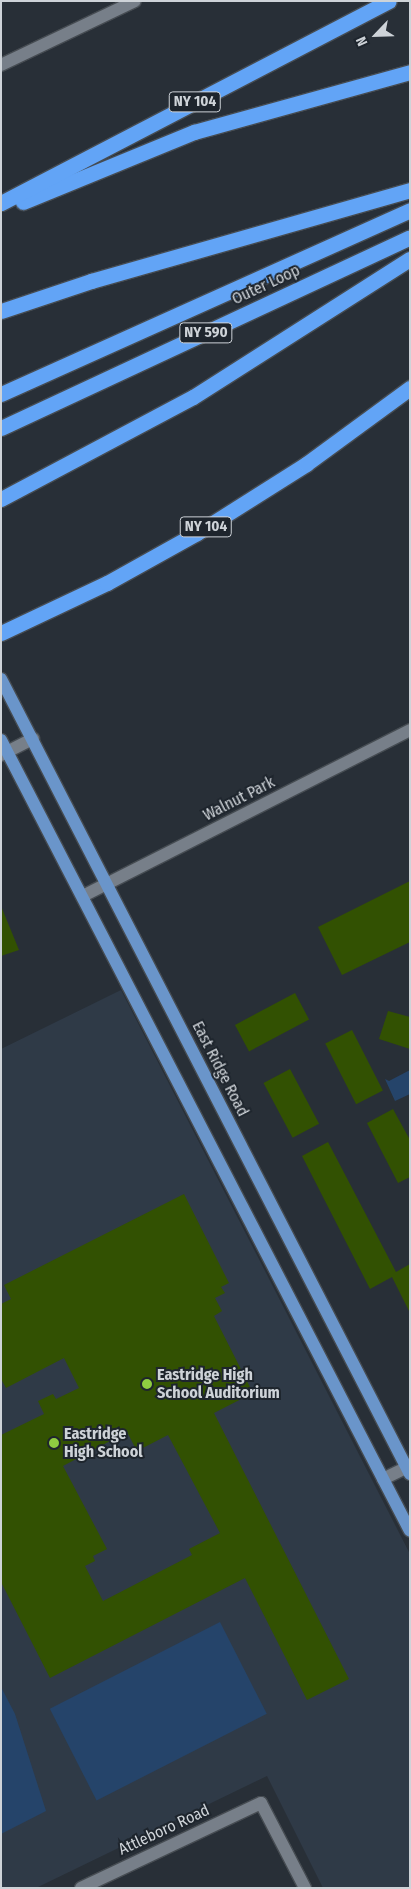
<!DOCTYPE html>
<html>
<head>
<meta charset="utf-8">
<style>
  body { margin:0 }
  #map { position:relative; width:411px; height:1889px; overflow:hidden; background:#282f37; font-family:"Fira Sans Condensed",sans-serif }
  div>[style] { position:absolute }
  .built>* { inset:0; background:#2f3a47 }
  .green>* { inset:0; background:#25446a; transform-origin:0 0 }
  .building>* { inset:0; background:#325102; transform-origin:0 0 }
  .roads { filter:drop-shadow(1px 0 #464c52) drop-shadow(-1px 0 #464c52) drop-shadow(0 1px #464c52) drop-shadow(0 -1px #464c52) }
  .minor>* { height:12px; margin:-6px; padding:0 6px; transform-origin:6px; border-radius:6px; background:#777f89 }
  .major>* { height:12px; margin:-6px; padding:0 6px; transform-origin:6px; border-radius:6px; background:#6a95ca }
  .highway>* { height:15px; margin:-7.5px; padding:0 7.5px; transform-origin:7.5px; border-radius:7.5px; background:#62a4f6 }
  .dots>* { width:14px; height:14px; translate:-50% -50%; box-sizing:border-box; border:2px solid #1e252d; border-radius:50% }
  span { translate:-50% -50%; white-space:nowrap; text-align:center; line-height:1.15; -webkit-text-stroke:4px #1e252d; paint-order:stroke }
  .shield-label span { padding:1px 4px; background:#1e252d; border:1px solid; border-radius:4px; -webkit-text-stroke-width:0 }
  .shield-label { font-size:15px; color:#ced3d8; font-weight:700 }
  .street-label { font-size:16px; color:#ced3d8 }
  .poi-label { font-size:16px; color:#ced3d8; font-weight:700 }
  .left { translate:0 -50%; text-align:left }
  .frame { position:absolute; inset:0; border:2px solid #ced3d8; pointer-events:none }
  .north { position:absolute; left:351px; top:10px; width:50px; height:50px; -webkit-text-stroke:4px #1e252d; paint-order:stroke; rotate:246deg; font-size:14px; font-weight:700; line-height:20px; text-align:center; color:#ced3d8 }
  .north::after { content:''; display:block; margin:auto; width:18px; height:22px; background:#ced3d8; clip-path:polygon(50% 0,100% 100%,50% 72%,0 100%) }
</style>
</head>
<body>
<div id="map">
  <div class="built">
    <i style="clip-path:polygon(121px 990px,410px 1554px,410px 1888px,323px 1888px,267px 1776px,36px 1888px,1px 1888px,1px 1049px)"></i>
  </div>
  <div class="green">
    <i style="clip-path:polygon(410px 1070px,410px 1094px,395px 1101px,385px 1079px,389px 1081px)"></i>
    <i style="left:220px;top:1622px;width:103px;height:191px;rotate:63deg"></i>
    <i style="clip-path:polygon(1px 1687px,15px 1714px,46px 1811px,1px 1834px)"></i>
  </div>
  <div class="building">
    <i style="clip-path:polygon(410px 881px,410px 942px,342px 975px,318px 927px)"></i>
    <i style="clip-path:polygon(1px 906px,19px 950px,1px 956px)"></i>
    <i style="left:295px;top:993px;width:30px;height:68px;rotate:62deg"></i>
    <i style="clip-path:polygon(388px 1011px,410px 1017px,410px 1049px,379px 1039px)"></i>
    <i style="left:352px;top:1030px;width:68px;height:30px;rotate:63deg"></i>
    <i style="left:290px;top:1069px;width:62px;height:30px;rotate:62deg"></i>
    <i style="clip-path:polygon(393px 1109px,410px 1140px,410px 1177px,398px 1183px,367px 1123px)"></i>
    <i style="clip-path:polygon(328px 1142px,396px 1272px,410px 1264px,410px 1313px,392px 1277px,370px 1289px,302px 1156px)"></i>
    <i style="clip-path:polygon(evenodd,184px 1194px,229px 1283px,221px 1287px,225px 1293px,215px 1298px,222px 1311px,214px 1316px,253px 1393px,214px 1413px,349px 1679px,307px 1700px,245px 1578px,50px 1678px,1px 1582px,1px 1435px,44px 1414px,38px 1401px,53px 1394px,56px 1399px,79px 1388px,64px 1358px,6px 1388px,1px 1379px,1px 1304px,11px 1299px,4px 1285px,184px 1194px,127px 1432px,137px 1451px,168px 1435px,220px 1533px,189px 1549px,192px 1555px,103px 1601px,85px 1566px,95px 1561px,93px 1556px,107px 1549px,63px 1466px,127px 1432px)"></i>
  </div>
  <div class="roads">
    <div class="minor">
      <i style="left:1px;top:65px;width:148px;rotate:-25.5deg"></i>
      <i style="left:1px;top:755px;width:36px;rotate:-27deg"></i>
      <i style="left:83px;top:896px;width:367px;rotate:-26.9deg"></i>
      <i style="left:383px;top:1479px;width:30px;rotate:-26deg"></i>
      <i style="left:81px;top:1888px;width:199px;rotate:-25.3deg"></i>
      <i style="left:261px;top:1803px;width:96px;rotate:62.6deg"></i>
    </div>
    <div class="major">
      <i style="left:1px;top:679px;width:894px;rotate:62.78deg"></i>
      <i style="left:1px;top:740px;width:890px;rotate:62.66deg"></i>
    </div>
    <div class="highway">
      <i style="left:23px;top:202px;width:185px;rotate:-22.3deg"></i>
      <i style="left:194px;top:132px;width:224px;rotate:-15.5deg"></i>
      <i style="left:1px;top:203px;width:437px;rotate:-27.5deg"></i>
      <i style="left:1px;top:311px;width:95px;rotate:-18.4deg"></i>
      <i style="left:91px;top:281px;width:332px;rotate:-15.9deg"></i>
      <i style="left:1px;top:394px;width:448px;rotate:-24.2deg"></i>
      <i style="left:1px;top:428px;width:451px;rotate:-25deg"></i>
      <i style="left:1px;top:499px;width:217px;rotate:-28deg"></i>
      <i style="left:193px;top:397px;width:257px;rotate:-32.5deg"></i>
      <i style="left:1px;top:633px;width:117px;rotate:-25.3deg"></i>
      <i style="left:107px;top:583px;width:103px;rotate:-29.1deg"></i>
      <i style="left:197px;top:533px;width:129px;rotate:-32.3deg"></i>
      <i style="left:306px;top:464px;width:129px;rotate:-36.2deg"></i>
    </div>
  </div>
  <div class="dots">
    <i style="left:147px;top:1384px;background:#8fcd41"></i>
    <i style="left:54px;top:1443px;background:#8fcd41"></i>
  </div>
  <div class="shield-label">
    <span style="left:195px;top:102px">NY 104</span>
    <span style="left:206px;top:333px">NY 590</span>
    <span style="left:206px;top:527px">NY 104</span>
  </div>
  <div class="street-label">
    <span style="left:266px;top:285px;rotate:-25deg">Outer Loop</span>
    <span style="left:239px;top:799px;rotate:-27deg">Walnut Park</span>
    <span style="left:220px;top:1069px;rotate:63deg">East Ridge Road</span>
    <span style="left:164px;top:1830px;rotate:-25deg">Attleboro Road</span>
  </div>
  <div class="poi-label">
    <span class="left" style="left:157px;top:1384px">Eastridge High<br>School Auditorium</span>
    <span class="left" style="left:64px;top:1443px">Eastridge<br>High School</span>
  </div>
  <div class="frame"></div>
  <div class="north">N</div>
</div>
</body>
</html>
